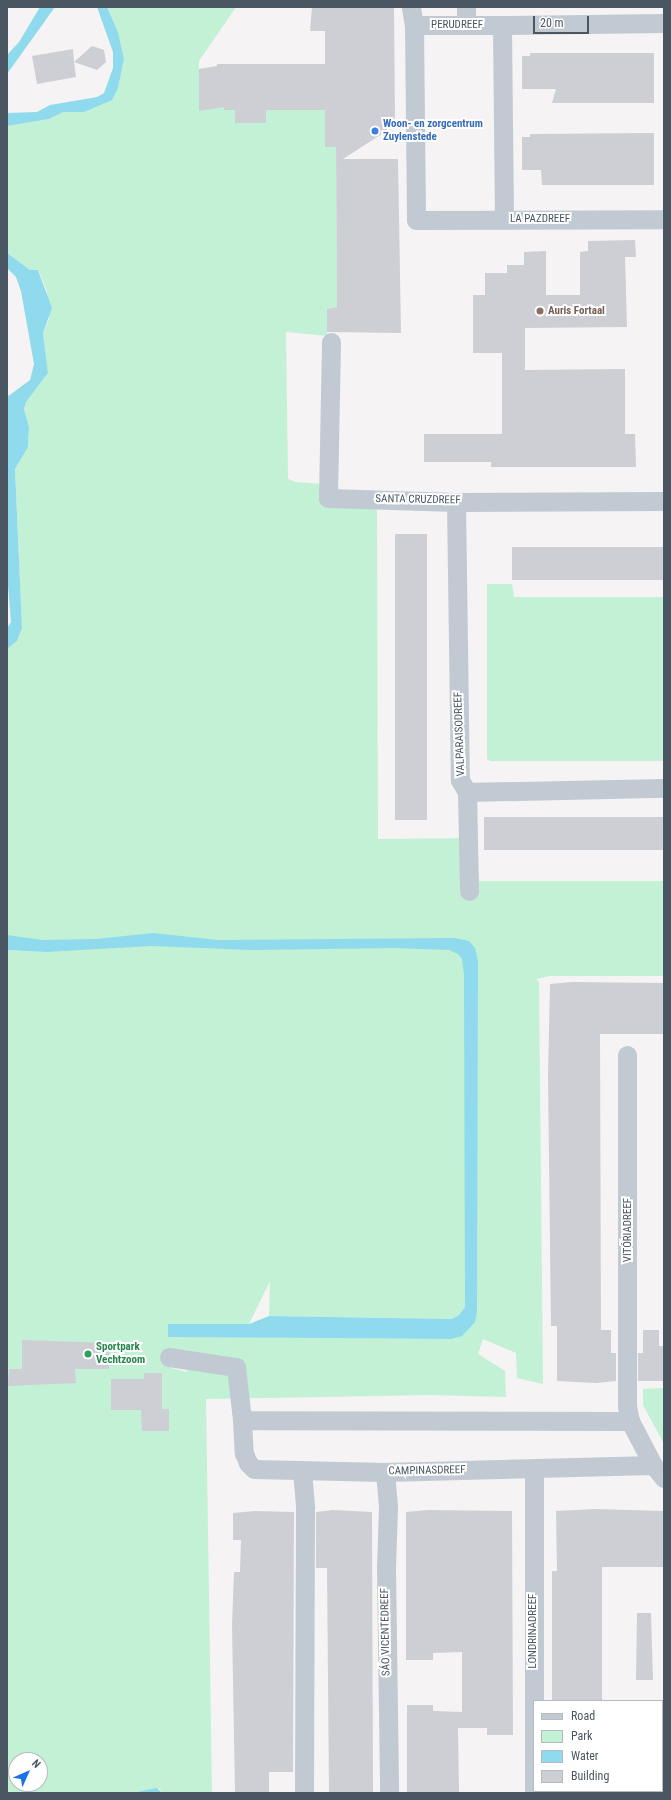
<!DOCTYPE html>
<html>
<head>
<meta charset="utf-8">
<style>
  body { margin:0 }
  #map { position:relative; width:671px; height:1800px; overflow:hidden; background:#f5f3f3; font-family:"Roboto Condensed",sans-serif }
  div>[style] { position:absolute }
  .green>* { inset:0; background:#c3f1d5 }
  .water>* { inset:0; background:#90daee }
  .building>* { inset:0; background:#cdcfd5; transform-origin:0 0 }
  .minor>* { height:19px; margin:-9.5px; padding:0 9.5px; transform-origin:9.5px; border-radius:9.5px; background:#c1cad2 }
  .dots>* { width:11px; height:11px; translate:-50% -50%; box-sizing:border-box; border:2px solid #fff; border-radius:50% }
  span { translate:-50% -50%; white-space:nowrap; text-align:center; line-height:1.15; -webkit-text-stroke:4px #fff; paint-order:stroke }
  .street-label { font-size:11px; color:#4a5661 }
  .shop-label { font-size:11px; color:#366cbe; font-weight:700 }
  .left { translate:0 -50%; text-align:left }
  .education-label { font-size:11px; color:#785e54; font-weight:700 }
  .leisure-label { font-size:11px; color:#27864d; font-weight:700 }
  .frame { position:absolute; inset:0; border:8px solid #4a5661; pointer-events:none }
  .legend { position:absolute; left:533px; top:1700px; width:130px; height:92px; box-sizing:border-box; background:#fff; border:1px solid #b7bbc0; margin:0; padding:5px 7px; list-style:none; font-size:12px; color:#4a5661 }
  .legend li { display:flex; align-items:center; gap:8px; height:20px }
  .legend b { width:20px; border:1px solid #b7bbc0 }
  .north { position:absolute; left:8px; top:1752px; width:40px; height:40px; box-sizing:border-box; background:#fff; border:1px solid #b7bbc0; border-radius:50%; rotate:45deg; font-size:11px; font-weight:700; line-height:16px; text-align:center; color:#4a5661 }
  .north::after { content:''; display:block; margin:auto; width:14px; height:18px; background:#1a73e8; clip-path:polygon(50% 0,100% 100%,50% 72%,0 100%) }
  .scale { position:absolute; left:533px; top:16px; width:56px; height:18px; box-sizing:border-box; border:2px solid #4a5661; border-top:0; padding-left:5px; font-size:12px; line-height:14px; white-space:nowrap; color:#4a5661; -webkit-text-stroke:3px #fff; paint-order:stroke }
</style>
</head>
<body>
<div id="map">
  <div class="green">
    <i style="clip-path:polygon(evenodd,107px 7px,236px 7px,199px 61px,199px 111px,218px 107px,224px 107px,224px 110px,325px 110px,325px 147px,336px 147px,337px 307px,327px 309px,327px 336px,286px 332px,288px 479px,296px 482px,322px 484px,377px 507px,378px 839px,475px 838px,479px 881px,664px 881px,664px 976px,550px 976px,536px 979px,539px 982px,543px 1384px,517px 1378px,516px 1353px,483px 1339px,478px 1354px,505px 1371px,506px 1397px,430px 1395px,206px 1399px,212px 1793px,162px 1793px,160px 1789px,134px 1793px,7px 1793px,7px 950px,48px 952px,7px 937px,7px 649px,17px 641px,22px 628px,15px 469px,28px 447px,29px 427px,24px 409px,26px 402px,48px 373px,43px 333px,49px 319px,47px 292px,39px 271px,30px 270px,7px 253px,7px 126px,49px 119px,62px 112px,84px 112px,118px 88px,124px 59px,118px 32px,107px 7px,270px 1281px,269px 1316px,452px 1319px,459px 1315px,465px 1307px,451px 1339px,168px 1336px,168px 1324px,249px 1324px,270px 1281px,107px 7px,168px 1350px,186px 1350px,187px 1372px,171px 1368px,168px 1350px,107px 7px,16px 1760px,40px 1760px,40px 1784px,16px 1784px,16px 1760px)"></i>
    <i style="clip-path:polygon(487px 584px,512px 584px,514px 597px,664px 597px,664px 761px,490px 761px,487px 759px)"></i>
    <i style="clip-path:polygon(664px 1388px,664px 1444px,643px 1405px,643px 1389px)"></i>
  </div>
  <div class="water">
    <i style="clip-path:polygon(40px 7px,55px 7px,7px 74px,7px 55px,19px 42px)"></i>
    <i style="clip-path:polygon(97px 7px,107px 7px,118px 32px,124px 59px,118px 88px,112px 100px,84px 112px,63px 112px,49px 119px,7px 126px,7px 113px,37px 112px,50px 105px,97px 97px,104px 93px,113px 68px,113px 52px)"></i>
    <i style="clip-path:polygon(7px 253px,30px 270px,38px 270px,52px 308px,43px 333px,48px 373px,26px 402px,24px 409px,29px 427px,28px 447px,15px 469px,22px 628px,17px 641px,7px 649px,7px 628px,11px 622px,7px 573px,7px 397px,30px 380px,34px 364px,21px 291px,16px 277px,7px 268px)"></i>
    <i style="clip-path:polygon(153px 933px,218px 940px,454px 938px,469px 941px,475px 948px,478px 961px,477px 1312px,475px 1322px,462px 1336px,451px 1339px,168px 1337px,168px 1324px,249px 1324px,269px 1316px,452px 1319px,459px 1315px,465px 1307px,464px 975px,462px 959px,458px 954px,449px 950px,394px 948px,251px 950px,151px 946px,46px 952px,7px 950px,7px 935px,43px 940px,96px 939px)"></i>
    <i style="clip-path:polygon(157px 1788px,162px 1793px,134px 1793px,146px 1790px)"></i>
  </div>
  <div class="building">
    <i style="clip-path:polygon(312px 7px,394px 7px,395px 118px,385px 132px,343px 159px,398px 159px,401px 333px,327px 332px,327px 309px,337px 307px,336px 147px,325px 147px,325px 110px,266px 110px,266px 123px,235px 123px,235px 110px,224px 110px,224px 107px,199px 111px,199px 69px,217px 66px,217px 64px,325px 64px,325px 31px,310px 31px)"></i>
    <i style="clip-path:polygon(92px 46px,104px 50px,106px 62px,97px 70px,74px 62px,76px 77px,37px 84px,32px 56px,73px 49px,74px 62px)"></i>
    <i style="clip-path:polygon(530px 53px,654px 53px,654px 103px,552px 103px,556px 89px,522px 89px,522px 56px,530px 56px)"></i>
    <i style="clip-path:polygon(654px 133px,654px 185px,542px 185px,541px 170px,522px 170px,522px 137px,530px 137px,530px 134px)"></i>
    <i style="clip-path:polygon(635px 240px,636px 257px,625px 257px,627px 327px,525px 328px,525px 370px,625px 369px,625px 434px,635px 434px,636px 467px,491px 467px,491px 462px,424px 462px,424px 434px,502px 434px,502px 353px,473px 353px,473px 295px,485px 295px,485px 273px,507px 273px,507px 265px,524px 265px,524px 252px,546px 251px,546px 295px,580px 295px,580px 252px,588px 251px,588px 241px)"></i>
    <i style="left:395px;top:534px;width:32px;height:286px"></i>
    <i style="left:664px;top:547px;width:33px;height:152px;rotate:90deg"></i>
    <i style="left:664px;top:817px;width:33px;height:180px;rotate:90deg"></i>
    <i style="clip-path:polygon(572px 982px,664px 983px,664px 1034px,600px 1034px,601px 1330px,611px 1330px,611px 1353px,616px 1353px,616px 1381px,596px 1383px,557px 1381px,557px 1326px,551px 1326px,548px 1076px,550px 984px)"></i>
    <i style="clip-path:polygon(643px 1330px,659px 1330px,659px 1346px,664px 1346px,664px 1381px,638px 1381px,638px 1353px,643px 1353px)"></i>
    <i style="clip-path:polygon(22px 1340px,109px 1343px,109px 1369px,75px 1369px,76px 1383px,8px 1386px,9px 1369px,22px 1369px)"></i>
    <i style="clip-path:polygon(144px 1373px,162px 1373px,162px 1409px,169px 1409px,169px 1431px,142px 1431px,141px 1410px,111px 1410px,111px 1379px,144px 1379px)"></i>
    <i style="clip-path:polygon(596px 1509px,664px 1511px,664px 1567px,602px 1567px,602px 1701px,552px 1701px,552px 1571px,557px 1571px,556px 1511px)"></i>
    <i style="clip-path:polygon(333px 1510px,372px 1512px,373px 1793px,329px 1793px,327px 1568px,316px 1568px,316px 1512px)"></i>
    <i style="clip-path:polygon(428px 1510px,512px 1511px,513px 1735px,487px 1735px,487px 1728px,458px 1728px,459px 1793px,407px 1793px,407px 1705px,433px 1705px,433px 1711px,462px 1712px,462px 1652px,433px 1653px,433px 1660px,406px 1660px,406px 1512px)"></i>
    <i style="clip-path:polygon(255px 1511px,294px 1512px,293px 1772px,269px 1772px,269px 1793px,235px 1793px,232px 1625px,234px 1572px,240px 1572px,241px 1540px,233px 1540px,233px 1513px)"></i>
    <i style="clip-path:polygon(637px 1613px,651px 1613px,653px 1680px,636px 1680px)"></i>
  </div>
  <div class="minor">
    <i style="left:411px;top:7px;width:18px;rotate:81deg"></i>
    <i style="left:466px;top:7px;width:17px;rotate:90deg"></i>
    <i style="left:502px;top:25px;width:162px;rotate:-0.7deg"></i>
    <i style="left:504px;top:219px;width:194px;rotate:-90.6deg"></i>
    <i style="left:502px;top:25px;width:88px;rotate:180deg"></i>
    <i style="left:414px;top:25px;width:195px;rotate:89.4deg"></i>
    <i style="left:416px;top:220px;width:248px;rotate:-0.2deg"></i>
    <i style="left:331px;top:342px;width:156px;rotate:91.1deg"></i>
    <i style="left:328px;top:498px;width:128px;rotate:1.8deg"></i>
    <i style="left:456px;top:502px;width:208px;rotate:-0.3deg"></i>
    <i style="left:456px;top:502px;width:278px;rotate:89.2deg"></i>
    <i style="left:460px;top:780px;width:14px;rotate:60deg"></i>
    <i style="left:467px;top:792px;width:197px;rotate:-1.2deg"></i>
    <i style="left:467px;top:792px;width:99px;rotate:88.8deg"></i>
    <i style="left:627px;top:1055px;width:351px;rotate:90deg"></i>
    <i style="left:627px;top:1406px;width:15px;rotate:79deg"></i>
    <i style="left:630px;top:1421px;width:50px;rotate:62.4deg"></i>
    <i style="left:653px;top:1465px;width:17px;rotate:50deg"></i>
    <i style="left:169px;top:1357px;width:68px;rotate:8.5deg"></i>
    <i style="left:236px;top:1367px;width:53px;rotate:83.5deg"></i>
    <i style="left:630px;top:1421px;width:388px;rotate:-179.9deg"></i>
    <i style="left:242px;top:1420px;width:33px;rotate:87deg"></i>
    <i style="left:244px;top:1453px;width:11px;rotate:68deg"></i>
    <i style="left:248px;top:1463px;width:8px;rotate:45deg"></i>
    <i style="left:254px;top:1469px;width:131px;rotate:1.3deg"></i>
    <i style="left:385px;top:1472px;width:268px;rotate:-1.5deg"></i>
    <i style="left:302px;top:1471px;width:37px;rotate:85deg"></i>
    <i style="left:305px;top:1508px;width:285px;rotate:90.2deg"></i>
    <i style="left:385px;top:1472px;width:35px;rotate:85deg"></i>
    <i style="left:388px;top:1507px;width:61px;rotate:91.9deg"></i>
    <i style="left:386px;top:1568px;width:225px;rotate:89.2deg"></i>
    <i style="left:534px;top:1793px;width:324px;rotate:-90deg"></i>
  </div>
  <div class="dots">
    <i style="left:375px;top:131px;background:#3f7fe0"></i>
    <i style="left:540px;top:311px;background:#8d6e63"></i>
    <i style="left:88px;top:1354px;background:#2e9e5b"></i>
  </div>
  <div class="street-label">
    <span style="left:457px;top:25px">PERUDREEF</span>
    <span style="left:540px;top:219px">LA PAZDREEF</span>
    <span style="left:418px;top:500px;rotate:1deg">SANTA CRUZDREEF</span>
    <span style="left:460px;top:734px;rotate:-92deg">VALPARAISODREEF</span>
    <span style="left:628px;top:1230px;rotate:-90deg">VITÓRIADREEF</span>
    <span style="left:427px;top:1471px;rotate:-1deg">CAMPINASDREEF</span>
    <span style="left:533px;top:1631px;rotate:-90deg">LONDRINADREEF</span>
    <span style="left:386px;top:1632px;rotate:-91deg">SÁO VICENTEDREEF</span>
  </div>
  <div class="shop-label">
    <span class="left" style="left:383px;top:131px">Woon- en zorgcentrum<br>Zuylenstede</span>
  </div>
  <div class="education-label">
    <span class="left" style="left:548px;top:311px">Auris Fortaal</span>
  </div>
  <div class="leisure-label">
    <span class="left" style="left:96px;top:1354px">Sportpark<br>Vechtzoom</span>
  </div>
  <div class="frame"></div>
  <ul class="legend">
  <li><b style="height:5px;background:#c1cad2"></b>Road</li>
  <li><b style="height:11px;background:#c3f1d5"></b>Park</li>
  <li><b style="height:11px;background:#90daee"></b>Water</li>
  <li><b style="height:11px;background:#cdcfd5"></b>Building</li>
  </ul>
  <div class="north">N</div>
  <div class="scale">20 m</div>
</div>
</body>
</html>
